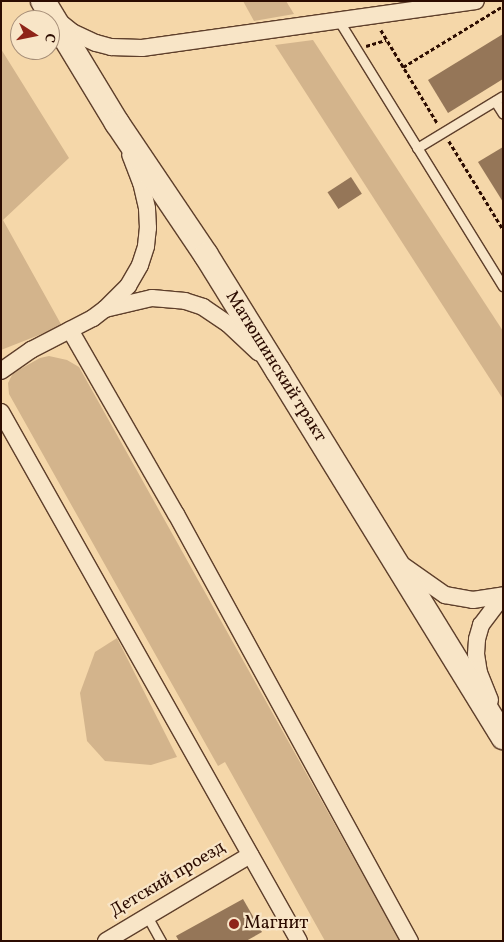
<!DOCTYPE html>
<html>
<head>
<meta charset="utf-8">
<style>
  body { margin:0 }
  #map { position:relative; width:504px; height:942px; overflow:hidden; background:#f5d7a9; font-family:Vollkorn,serif }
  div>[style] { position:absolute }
  .green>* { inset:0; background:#d3b48c }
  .building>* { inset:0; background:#957658; transform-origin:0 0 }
  .path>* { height:2.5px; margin-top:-1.25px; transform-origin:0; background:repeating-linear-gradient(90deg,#2c0c01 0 4px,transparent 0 6.5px) }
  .roads { filter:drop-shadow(1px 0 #5e3f2b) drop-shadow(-1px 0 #5e3f2b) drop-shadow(0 1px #5e3f2b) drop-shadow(0 -1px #5e3f2b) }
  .service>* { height:9px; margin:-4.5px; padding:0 4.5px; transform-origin:4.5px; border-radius:4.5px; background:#f8e5c7 }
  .minor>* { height:16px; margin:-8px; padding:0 8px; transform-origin:8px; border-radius:8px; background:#f8e5c7 }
  .secondary>* { height:24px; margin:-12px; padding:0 12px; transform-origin:12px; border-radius:12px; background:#f8e5c7 }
  .dots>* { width:14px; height:14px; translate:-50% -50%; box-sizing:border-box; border:2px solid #f8e5c7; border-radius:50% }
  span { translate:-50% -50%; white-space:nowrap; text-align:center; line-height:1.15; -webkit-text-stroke:4.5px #f8e5c7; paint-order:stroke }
  .street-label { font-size:18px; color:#2c0c01 }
  .poi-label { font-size:18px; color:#2c0c01 }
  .left { translate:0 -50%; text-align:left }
  .frame { position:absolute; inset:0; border:2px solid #2c0c01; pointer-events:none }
  .north { position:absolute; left:10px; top:10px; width:50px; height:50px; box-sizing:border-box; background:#f8e5c7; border:1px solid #a68e78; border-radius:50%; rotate:101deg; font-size:14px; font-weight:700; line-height:20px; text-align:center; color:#2c0c01 }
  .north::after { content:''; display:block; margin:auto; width:18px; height:22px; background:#8f2418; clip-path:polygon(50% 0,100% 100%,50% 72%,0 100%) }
</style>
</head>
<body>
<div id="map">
  <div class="green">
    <i style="clip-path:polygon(243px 1px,286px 1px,294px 14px,254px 21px)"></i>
    <i style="clip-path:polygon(313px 40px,503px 331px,503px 399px,275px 45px)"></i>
    <i style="clip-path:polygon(1px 49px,69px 158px,3px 220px,62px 326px,1px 350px)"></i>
    <i style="clip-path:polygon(49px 356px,67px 360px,79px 367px,400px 941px,325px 941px,225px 762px,218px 766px,9px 394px,8px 383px,13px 373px,40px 358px)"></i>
    <i style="clip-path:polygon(117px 638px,177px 757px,151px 765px,105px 761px,87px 741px,80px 693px,95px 652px)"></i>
  </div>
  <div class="building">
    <i style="clip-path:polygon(503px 34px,503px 79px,448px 113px,428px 80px)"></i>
    <i style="clip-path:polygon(503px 147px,503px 202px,478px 162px)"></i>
    <i style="left:351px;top:177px;width:20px;height:28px;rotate:57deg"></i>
    <i style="clip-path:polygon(243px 899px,262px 932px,246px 941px,179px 941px,176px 936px)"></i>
  </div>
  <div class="path">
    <i style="left:381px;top:30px;width:110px;rotate:58.8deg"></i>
    <i style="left:366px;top:46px;width:21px;rotate:-17deg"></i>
    <i style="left:403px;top:67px;width:117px;rotate:-31.4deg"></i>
    <i style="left:449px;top:141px;width:103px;rotate:58.5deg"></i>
  </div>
  <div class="roads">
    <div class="service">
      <i style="left:339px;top:21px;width:312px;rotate:58.3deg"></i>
      <i style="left:495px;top:101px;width:15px;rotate:58deg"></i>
      <i style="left:417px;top:148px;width:100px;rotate:-31.2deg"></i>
      <i style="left:147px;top:916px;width:29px;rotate:61deg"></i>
    </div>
    <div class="minor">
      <i style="left:61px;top:23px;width:14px;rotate:39deg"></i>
      <i style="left:72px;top:32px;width:26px;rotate:25deg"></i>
      <i style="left:96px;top:43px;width:16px;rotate:15deg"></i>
      <i style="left:111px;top:47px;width:31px;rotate:2deg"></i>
      <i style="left:142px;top:48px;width:337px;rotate:-8deg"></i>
      <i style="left:105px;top:309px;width:48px;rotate:-13.2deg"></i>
      <i style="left:152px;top:298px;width:33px;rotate:5deg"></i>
      <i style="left:185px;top:301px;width:19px;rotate:18deg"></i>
      <i style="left:203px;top:307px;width:30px;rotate:34deg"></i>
      <i style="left:228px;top:324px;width:42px;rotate:43.1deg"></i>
      <i style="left:70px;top:330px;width:212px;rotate:60.1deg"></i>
      <i style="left:176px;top:514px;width:487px;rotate:61.3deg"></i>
      <i style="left:1px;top:371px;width:37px;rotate:-35deg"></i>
      <i style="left:31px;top:350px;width:70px;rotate:-27.3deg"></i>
      <i style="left:93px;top:318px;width:15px;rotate:-37deg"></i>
      <i style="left:105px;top:309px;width:33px;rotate:-45deg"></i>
      <i style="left:128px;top:286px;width:24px;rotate:-60deg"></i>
      <i style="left:140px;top:265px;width:20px;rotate:-72deg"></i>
      <i style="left:146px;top:246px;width:18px;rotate:-84deg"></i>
      <i style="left:148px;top:228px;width:20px;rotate:-93deg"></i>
      <i style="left:147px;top:208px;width:26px;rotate:-103deg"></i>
      <i style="left:141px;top:183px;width:30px;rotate:-111deg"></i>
      <i style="left:1px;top:412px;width:607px;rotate:60.61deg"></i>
      <i style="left:401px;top:564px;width:54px;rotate:35.2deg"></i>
      <i style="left:445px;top:595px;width:28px;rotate:10deg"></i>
      <i style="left:473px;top:600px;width:30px;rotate:-9deg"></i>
      <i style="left:490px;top:700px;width:29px;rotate:-112deg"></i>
      <i style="left:479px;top:673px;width:19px;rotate:-99deg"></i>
      <i style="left:476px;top:654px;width:15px;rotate:-86deg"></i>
      <i style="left:477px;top:639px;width:15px;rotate:-74deg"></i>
      <i style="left:481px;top:625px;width:36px;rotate:-53deg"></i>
      <i style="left:106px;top:941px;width:168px;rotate:-30.8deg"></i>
    </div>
    <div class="secondary">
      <i style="left:43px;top:1px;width:143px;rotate:58.8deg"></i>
      <i style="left:117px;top:123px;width:159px;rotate:56deg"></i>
      <i style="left:206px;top:255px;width:137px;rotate:58.2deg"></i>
      <i style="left:278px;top:371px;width:430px;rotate:58.4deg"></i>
    </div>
  </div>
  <div class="dots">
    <i style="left:234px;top:924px;background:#8f2418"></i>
  </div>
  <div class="street-label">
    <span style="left:275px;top:367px;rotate:58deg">Матюшинский тракт</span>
    <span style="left:168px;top:880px;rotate:-31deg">Детский проезд</span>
  </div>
  <div class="poi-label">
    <span class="left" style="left:244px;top:924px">Магнит</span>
  </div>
  <div class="frame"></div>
  <div class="north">С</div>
</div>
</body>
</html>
